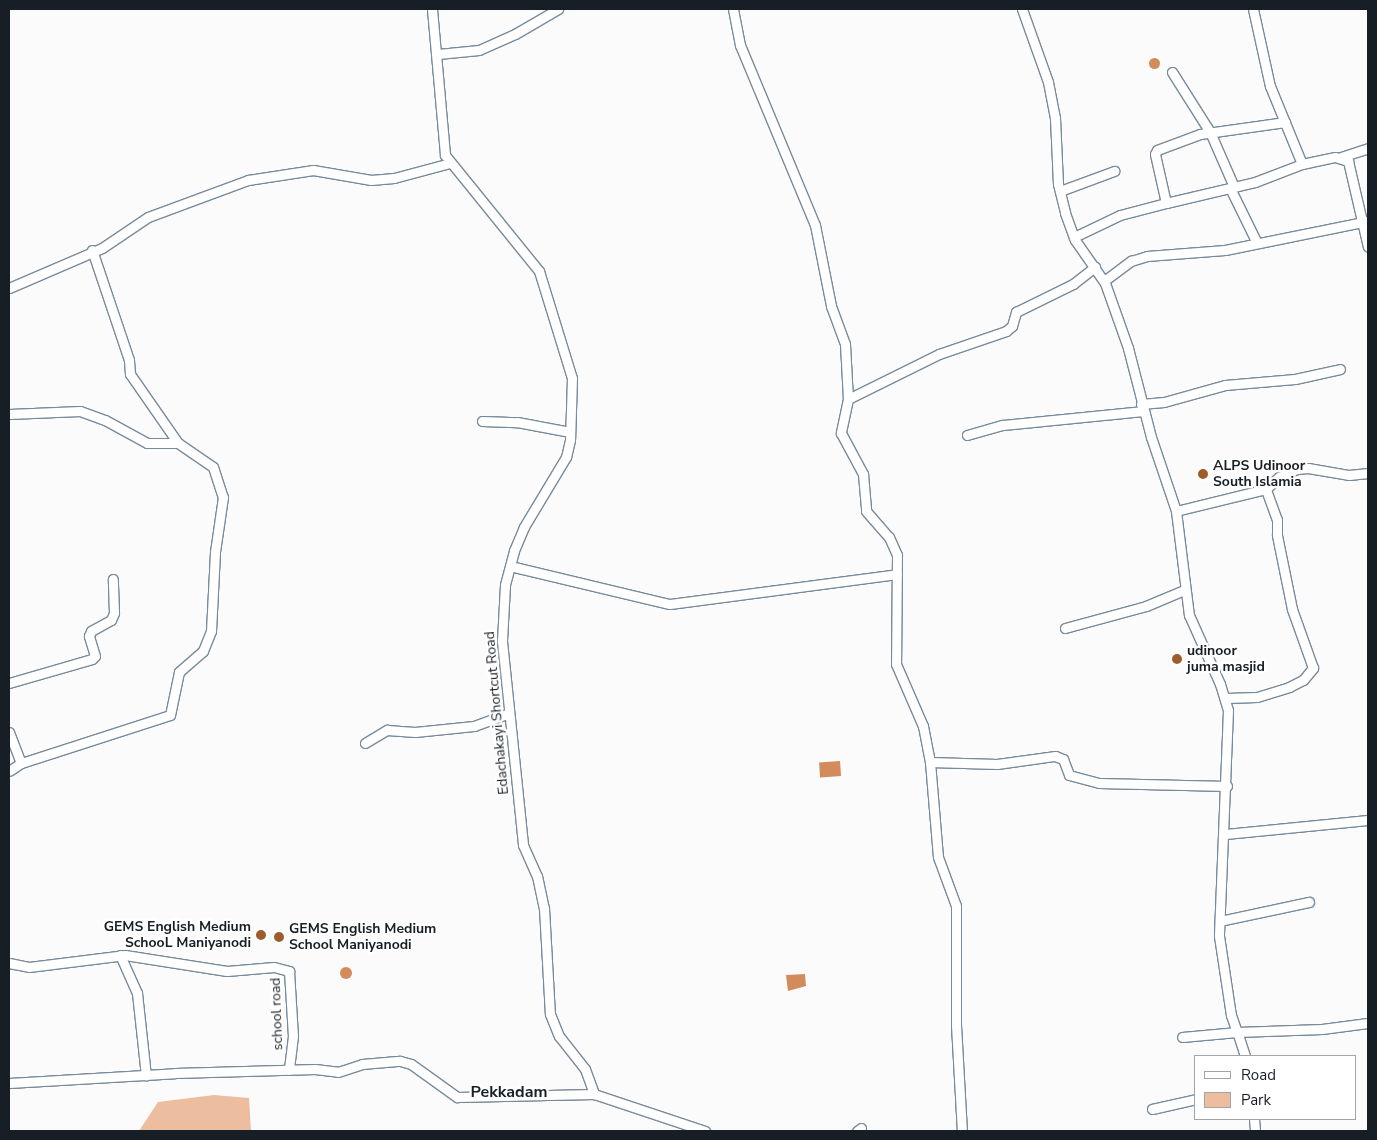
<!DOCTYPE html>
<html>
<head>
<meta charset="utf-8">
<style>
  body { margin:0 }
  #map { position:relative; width:1377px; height:1140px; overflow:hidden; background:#fbfbfb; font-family:"Nunito Sans",sans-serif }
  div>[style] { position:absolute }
  .green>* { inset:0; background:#ecbd9f }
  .water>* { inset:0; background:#d38b5b; transform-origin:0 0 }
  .round { border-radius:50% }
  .roads { filter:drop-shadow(1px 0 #778b9c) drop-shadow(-1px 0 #778b9c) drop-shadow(0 1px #778b9c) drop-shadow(0 -1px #778b9c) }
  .minor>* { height:9px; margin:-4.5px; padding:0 4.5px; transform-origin:4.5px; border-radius:4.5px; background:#fff }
  .dots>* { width:14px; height:14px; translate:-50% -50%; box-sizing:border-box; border:2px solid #fff; border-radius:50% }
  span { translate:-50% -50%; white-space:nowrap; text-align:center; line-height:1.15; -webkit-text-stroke:4.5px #fff; paint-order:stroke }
  .poi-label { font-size:14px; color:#171e25; font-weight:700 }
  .left { translate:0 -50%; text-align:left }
  .right { translate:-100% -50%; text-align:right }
  .street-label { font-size:14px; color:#171e25 }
  .quarter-label { font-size:16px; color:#171e25; font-weight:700 }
  .frame { position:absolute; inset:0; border:10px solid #171e25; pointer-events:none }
  .legend { position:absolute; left:1194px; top:1055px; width:162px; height:65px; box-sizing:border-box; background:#fff; border:1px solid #a2a5a8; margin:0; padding:6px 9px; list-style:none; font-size:15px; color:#171e25 }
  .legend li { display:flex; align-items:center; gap:10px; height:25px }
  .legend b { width:25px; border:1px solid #a2a5a8 }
</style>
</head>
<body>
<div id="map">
  <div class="green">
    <i style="clip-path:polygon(214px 1095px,249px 1098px,251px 1131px,139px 1131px,158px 1102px)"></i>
  </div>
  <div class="water">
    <i class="round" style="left:1148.5px;top:57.5px;width:11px;height:11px"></i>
    <i style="left:840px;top:761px;width:15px;height:21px;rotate:86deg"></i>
    <i class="round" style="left:340px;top:967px;width:12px;height:12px"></i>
    <i style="clip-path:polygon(805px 974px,806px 986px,788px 991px,786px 975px)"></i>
  </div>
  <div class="roads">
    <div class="minor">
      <i style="left:432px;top:9px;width:147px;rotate:84.9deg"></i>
      <i style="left:445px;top:155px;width:149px;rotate:51deg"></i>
      <i style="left:539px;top:271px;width:112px;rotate:72.9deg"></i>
      <i style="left:572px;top:378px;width:62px;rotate:91.8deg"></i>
      <i style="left:570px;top:440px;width:17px;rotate:103deg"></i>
      <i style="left:566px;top:457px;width:82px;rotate:121deg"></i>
      <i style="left:524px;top:527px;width:26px;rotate:113deg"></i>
      <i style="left:514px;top:551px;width:35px;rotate:105deg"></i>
      <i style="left:505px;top:585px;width:56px;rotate:93.1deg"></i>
      <i style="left:502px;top:641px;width:205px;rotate:84.1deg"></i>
      <i style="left:523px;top:845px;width:34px;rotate:66deg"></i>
      <i style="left:537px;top:876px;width:33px;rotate:78deg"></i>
      <i style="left:544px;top:908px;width:106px;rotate:86.8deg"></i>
      <i style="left:550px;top:1014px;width:24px;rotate:68deg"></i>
      <i style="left:559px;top:1036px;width:42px;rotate:51.8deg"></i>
      <i style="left:585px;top:1069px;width:27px;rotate:70deg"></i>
      <i style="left:733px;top:9px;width:37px;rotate:79deg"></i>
      <i style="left:740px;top:45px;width:195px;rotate:67.4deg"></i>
      <i style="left:815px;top:225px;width:83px;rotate:78.8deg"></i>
      <i style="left:831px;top:306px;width:40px;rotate:69.8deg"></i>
      <i style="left:845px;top:344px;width:55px;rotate:86.9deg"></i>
      <i style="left:848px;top:399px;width:35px;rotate:102deg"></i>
      <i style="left:841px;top:433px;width:47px;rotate:61.8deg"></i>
      <i style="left:863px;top:474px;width:37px;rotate:85deg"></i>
      <i style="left:866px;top:511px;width:35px;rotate:49deg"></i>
      <i style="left:889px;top:537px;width:20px;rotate:66deg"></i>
      <i style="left:897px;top:555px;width:109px;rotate:90.5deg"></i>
      <i style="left:896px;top:664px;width:68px;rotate:66.5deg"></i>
      <i style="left:923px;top:726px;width:37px;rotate:79deg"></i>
      <i style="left:930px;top:762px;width:95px;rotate:85.2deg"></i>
      <i style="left:938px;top:857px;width:52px;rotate:69.8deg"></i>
      <i style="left:956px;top:906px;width:119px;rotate:90deg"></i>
      <i style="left:956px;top:1025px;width:106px;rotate:86.8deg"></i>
      <i style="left:1022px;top:9px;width:77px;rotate:70.4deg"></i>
      <i style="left:1048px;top:82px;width:37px;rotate:79deg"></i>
      <i style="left:1055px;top:118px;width:66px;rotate:87.4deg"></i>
      <i style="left:1058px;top:184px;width:30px;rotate:76deg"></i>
      <i style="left:1065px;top:213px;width:29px;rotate:70deg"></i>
      <i style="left:1075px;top:240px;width:52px;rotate:55.1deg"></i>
      <i style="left:1105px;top:283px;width:69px;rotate:70.5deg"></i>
      <i style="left:1128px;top:348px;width:92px;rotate:75.5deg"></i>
      <i style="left:1151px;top:437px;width:78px;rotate:71.3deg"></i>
      <i style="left:1176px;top:511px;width:105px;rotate:82.9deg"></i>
      <i style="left:1189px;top:615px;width:76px;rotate:65.8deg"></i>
      <i style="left:1220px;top:684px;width:27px;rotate:73deg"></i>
      <i style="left:1228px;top:710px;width:226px;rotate:92.3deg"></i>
      <i style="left:1219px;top:936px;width:80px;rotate:81.4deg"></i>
      <i style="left:1231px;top:1015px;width:18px;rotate:71deg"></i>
      <i style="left:1237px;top:1032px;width:55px;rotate:174.8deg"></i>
      <i style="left:1253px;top:9px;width:79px;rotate:77.6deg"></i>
      <i style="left:1270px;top:86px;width:84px;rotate:67.7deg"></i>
      <i style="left:1302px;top:164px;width:34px;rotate:-12deg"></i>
      <i style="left:1335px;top:157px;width:14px;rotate:17deg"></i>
      <i style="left:1348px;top:161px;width:88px;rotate:76.9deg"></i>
      <i style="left:438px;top:54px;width:41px;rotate:-5.6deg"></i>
      <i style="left:479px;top:50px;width:39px;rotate:-24deg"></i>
      <i style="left:515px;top:34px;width:50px;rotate:-30.2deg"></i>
      <i style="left:1172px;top:72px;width:71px;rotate:57.7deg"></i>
      <i style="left:1210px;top:132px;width:60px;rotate:66.4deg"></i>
      <i style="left:1341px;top:157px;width:28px;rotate:-18deg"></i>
      <i style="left:1230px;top:188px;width:61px;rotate:63.9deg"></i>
      <i style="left:1060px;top:191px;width:58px;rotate:-20.3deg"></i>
      <i style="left:1166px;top:203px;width:91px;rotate:-13.3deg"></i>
      <i style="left:1255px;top:182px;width:50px;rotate:-21deg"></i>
      <i style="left:1074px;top:237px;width:51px;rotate:-25.6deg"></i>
      <i style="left:1120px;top:215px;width:48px;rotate:-14.6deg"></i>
      <i style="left:1166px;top:203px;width:50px;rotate:-102.7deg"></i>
      <i style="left:1155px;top:154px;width:4px;rotate:-63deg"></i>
      <i style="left:1157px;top:150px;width:46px;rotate:-20.4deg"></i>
      <i style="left:1200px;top:134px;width:86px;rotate:-8deg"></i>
      <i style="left:92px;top:250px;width:116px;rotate:71.4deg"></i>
      <i style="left:129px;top:360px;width:14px;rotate:86deg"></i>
      <i style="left:130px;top:374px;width:84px;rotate:55.2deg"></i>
      <i style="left:1104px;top:281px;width:34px;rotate:-37deg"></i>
      <i style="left:1131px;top:261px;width:17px;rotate:-17deg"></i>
      <i style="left:1147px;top:256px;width:78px;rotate:-4.4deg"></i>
      <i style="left:1225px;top:250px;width:145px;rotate:-11.5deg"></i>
      <i style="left:9px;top:288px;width:101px;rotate:-23.3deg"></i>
      <i style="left:102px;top:248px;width:55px;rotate:-34deg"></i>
      <i style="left:148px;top:217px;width:107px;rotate:-20.3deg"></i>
      <i style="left:248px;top:180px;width:66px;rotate:-8.7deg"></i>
      <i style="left:313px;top:170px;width:59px;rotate:9.8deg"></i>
      <i style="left:371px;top:180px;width:23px;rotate:-5deg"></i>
      <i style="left:394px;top:178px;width:58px;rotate:-15deg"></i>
      <i style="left:848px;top:399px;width:102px;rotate:-26.3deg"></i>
      <i style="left:939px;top:354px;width:71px;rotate:-18.9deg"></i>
      <i style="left:1006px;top:331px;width:8px;rotate:-40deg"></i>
      <i style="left:1012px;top:326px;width:15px;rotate:-74deg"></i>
      <i style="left:1016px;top:312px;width:64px;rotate:-26.2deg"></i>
      <i style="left:1073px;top:284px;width:28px;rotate:-38deg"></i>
      <i style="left:1141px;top:404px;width:23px;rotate:-5deg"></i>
      <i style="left:1164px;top:402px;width:63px;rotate:-15.6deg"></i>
      <i style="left:1225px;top:385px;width:70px;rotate:-4.9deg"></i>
      <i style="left:1295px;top:379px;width:46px;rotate:-12.5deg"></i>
      <i style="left:9px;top:414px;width:71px;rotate:-2.4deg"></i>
      <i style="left:80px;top:411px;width:27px;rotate:20deg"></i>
      <i style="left:105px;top:420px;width:48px;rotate:28.7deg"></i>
      <i style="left:147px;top:443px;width:31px"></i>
      <i style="left:178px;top:443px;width:42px;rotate:34.4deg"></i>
      <i style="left:213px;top:467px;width:32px;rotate:72deg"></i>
      <i style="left:223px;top:497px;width:56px;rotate:98.3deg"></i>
      <i style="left:215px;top:552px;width:79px;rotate:92.9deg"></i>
      <i style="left:211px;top:631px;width:22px;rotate:112deg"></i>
      <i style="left:203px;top:651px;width:32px;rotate:139deg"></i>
      <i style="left:179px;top:672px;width:44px;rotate:101.8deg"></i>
      <i style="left:170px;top:715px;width:157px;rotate:162.1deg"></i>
      <i style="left:482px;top:421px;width:35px;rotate:2deg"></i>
      <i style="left:517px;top:422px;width:54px;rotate:10.7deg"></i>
      <i style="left:967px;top:435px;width:37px;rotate:-16deg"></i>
      <i style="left:1003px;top:425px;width:141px;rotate:-5.7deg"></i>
      <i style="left:1176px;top:511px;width:93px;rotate:-13.7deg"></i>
      <i style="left:1266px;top:489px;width:18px;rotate:-43deg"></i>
      <i style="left:1279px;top:477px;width:20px;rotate:-24deg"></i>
      <i style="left:1297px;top:469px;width:11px;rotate:-5deg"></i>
      <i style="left:1308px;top:468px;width:42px;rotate:9.7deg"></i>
      <i style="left:1349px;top:475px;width:19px;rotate:-6deg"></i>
      <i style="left:510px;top:566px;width:164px;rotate:13.4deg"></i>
      <i style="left:670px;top:604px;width:229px;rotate:-7.5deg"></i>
      <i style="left:1065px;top:628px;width:84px;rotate:-15.2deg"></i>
      <i style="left:1146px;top:606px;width:41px;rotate:-22.8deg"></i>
      <i style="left:9px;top:683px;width:86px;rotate:-16.1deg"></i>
      <i style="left:92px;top:659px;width:4px;rotate:-45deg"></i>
      <i style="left:95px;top:656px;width:21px;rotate:-107deg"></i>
      <i style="left:89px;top:636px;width:5px;rotate:-68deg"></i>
      <i style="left:91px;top:631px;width:23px;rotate:-29deg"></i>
      <i style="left:111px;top:620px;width:8px;rotate:-67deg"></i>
      <i style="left:114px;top:613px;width:34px;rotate:-92deg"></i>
      <i style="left:1226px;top:698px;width:31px;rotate:-2deg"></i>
      <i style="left:1257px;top:697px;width:34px;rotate:-17deg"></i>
      <i style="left:1289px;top:687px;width:16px;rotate:-27deg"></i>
      <i style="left:1303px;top:680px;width:16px;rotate:-50deg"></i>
      <i style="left:1313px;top:668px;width:63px;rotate:-109.6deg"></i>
      <i style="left:1292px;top:609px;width:76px;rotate:-101.5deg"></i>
      <i style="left:1277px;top:535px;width:15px;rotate:-90deg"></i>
      <i style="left:1277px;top:520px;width:33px;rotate:-110deg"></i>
      <i style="left:9px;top:732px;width:33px;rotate:69deg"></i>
      <i style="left:21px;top:763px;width:14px;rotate:146deg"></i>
      <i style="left:365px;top:743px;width:26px;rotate:-31deg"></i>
      <i style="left:387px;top:730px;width:28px;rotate:4deg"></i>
      <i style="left:415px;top:732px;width:59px;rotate:-5.8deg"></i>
      <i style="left:474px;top:726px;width:37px;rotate:-20deg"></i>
      <i style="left:930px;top:762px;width:67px;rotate:1.7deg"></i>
      <i style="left:997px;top:764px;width:59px;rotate:-7.9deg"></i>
      <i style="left:1055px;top:756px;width:9px;rotate:21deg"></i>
      <i style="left:1063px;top:759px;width:17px;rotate:69deg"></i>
      <i style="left:1069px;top:775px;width:31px;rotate:15deg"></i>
      <i style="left:1099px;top:783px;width:128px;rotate:1.3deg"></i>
      <i style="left:1225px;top:834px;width:144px;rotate:-5.6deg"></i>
      <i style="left:1220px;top:921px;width:91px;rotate:-12.1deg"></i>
      <i style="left:120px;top:955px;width:42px;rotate:65.9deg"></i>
      <i style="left:137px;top:993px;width:83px;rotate:83.8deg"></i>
      <i style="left:9px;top:963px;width:20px;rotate:11deg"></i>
      <i style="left:29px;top:967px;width:97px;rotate:-7.1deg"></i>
      <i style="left:125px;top:955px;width:103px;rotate:8.9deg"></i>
      <i style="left:227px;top:971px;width:47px;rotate:-4.9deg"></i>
      <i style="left:274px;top:967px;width:16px;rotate:15deg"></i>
      <i style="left:289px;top:971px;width:65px;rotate:86.5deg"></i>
      <i style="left:293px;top:1036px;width:34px;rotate:97deg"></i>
      <i style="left:1245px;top:1056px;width:25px;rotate:-108deg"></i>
      <i style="left:1237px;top:1032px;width:85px;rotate:-2deg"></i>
      <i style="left:1322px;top:1029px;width:46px;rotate:-7.4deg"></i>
      <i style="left:9px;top:1083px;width:166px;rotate:-3.4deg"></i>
      <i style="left:175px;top:1073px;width:140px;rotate:-1.6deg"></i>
      <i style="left:315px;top:1069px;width:23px;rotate:7deg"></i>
      <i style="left:338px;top:1072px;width:25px;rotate:-18deg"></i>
      <i style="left:362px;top:1064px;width:38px;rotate:-5deg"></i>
      <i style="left:400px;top:1061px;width:11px;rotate:15deg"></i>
      <i style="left:411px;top:1064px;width:57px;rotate:35.7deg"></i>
      <i style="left:457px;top:1097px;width:137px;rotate:-1.3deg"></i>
      <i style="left:594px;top:1094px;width:117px;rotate:18.4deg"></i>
      <i style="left:1152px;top:1109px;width:45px;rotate:-12.8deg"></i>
      <i style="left:1254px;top:1119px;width:12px;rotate:85deg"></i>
      <i style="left:857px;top:1131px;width:5px;rotate:-37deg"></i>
    </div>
  </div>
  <div class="dots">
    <i style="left:1203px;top:474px;background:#9e5b2b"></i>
    <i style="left:1177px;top:659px;background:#9e5b2b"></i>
    <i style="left:261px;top:935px;background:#9e5b2b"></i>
    <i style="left:279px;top:937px;background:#9e5b2b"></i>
  </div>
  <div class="poi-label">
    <span class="left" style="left:1213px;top:474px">ALPS Udinoor<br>South Islamia</span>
    <span class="left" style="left:1187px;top:659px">udinoor<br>juma masjid</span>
    <span class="right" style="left:251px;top:935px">GEMS English Medium<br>SchooL Maniyanodi</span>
    <span class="left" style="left:289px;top:937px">GEMS English Medium<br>School Maniyanodi</span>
  </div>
  <div class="street-label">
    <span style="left:497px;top:713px;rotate:-95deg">Edachakayi Shortcut Road</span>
    <span style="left:277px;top:1014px;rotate:-92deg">school road</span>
  </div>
  <div class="quarter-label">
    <span style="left:509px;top:1092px">Pekkadam</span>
  </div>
  <div class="frame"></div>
  <ul class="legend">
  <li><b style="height:6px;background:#fff"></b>Road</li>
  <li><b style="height:14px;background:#ecbd9f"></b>Park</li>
  </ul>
</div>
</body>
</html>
